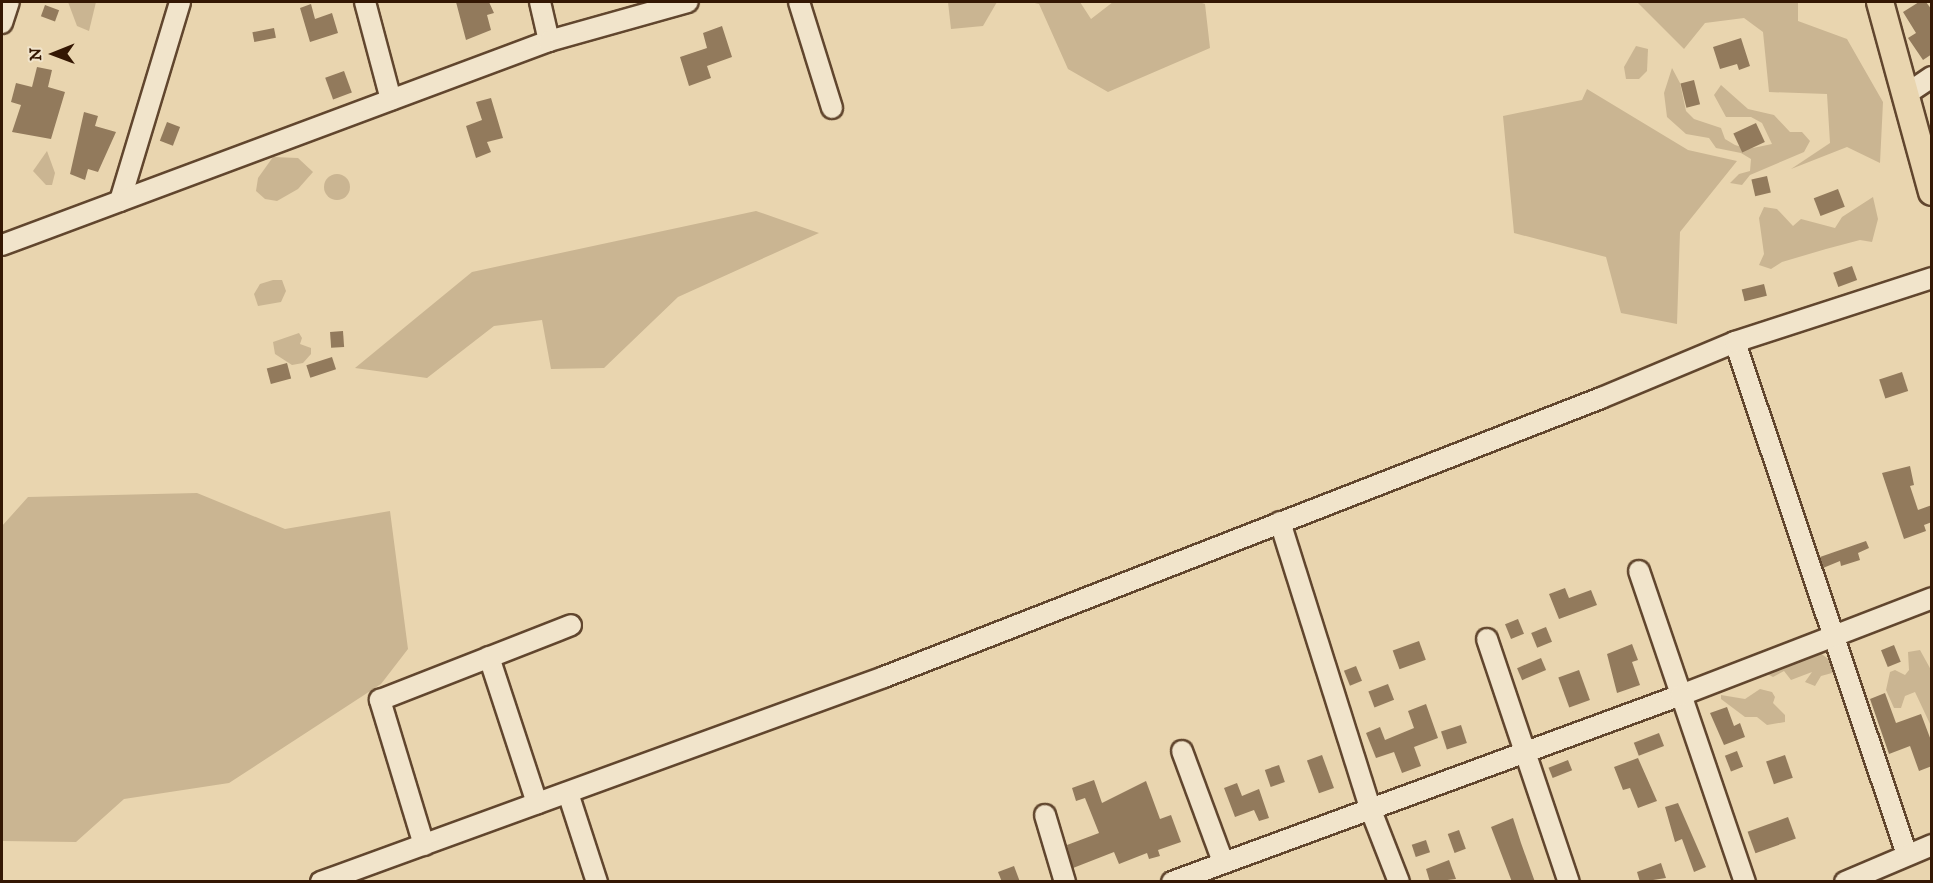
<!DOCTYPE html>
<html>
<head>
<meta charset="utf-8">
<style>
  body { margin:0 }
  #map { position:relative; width:1933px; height:883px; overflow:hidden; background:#e9d5af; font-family:"IM FELL DW Pica",serif }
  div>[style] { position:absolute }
  .green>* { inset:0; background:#cab592 }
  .round { border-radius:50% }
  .building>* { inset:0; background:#927a5c; transform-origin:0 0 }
  .roads { filter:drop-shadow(2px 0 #61462e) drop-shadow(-2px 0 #61462e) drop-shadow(0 2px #61462e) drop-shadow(0 -2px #61462e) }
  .minor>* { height:20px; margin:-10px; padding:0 10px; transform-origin:10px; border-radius:10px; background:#f1e4cb }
  .major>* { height:26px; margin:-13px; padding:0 13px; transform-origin:13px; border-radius:13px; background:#e9d5af }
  span { translate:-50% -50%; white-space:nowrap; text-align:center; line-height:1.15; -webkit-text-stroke:4.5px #f1e4cb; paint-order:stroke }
  .frame { position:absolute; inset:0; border:3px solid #341703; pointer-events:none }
  .north { position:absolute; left:24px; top:24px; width:60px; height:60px; -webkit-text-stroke:4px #f1e4cb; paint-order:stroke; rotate:269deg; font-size:16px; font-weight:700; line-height:24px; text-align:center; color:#341703 }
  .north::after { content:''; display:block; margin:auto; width:21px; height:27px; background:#341703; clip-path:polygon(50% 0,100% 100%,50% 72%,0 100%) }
</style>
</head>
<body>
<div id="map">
  <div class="green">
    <i style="clip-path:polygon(68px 2px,96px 2px,89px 31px,77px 26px)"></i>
    <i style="clip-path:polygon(948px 2px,997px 2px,983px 26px,951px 29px)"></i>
    <i style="clip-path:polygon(1030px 2px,1080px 2px,1091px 19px,1113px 2px,1199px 2px,1205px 4px,1210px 48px,1108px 92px,1068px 69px,1039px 4px)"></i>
    <i style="clip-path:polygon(1637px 2px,1798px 2px,1798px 21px,1847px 39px,1883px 102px,1880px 163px,1847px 147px,1791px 169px,1830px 143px,1827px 94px,1769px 92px,1763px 32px,1744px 18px,1705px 23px,1684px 49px)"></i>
    <i style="clip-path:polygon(1636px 46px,1648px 49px,1647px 71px,1639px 79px,1626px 79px,1624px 67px)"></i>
    <i style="clip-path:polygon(1672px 68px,1680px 83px,1686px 111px,1694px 119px,1721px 128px,1725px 139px,1735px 145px,1748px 149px,1772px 144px,1762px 123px,1751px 117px,1726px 117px,1714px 95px,1721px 85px,1748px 109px,1774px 115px,1790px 132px,1802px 132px,1810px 141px,1804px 152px,1750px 175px,1742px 185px,1730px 183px,1739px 174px,1750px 171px,1751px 159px,1741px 153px,1716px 148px,1709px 138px,1686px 134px,1667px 117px,1664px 93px)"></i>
    <i style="clip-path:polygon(1587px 89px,1688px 150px,1737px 161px,1680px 232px,1677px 324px,1621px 313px,1606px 257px,1514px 233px,1503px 116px,1582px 100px)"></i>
    <i style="clip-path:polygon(47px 151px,55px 173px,52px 185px,46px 185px,33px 171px)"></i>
    <i style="clip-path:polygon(273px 157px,298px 158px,313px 172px,298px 189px,277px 201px,265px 199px,256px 191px,258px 178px)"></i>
    <i class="round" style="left:324px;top:174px;width:26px;height:26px"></i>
    <i style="clip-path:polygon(1873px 197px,1878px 219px,1872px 242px,1860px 240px,1826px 249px,1782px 262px,1771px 269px,1759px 265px,1764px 254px,1759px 218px,1764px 207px,1777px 209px,1793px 226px,1801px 219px,1835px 228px,1842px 217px)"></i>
    <i style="clip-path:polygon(756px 211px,819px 233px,678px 297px,604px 368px,551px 369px,542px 320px,494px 326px,427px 378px,355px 368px,472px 272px)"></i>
    <i style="clip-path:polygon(273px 280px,282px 280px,286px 291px,281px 302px,258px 306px,254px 294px,260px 284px)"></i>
    <i style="clip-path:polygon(299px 333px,302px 338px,300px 344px,311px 348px,311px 354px,303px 363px,292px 365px,275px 354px,273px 342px)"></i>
    <i style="clip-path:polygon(197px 493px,285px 529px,390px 511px,408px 649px,381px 684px,229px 783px,124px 799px,76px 842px,2px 841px,2px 526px,28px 497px)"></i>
    <i style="clip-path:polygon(1920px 650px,1931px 670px,1931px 726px,1915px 692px,1905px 696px,1901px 708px,1894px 708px,1886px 690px,1890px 672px,1895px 670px,1905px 675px,1909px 670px,1908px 652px)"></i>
    <i style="clip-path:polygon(1819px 652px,1843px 670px,1821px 676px,1815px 686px,1805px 682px,1812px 672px,1791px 680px,1784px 671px,1773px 677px,1762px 671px)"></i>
    <i style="clip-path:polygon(1760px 689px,1772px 692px,1775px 697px,1773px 703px,1785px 715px,1785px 722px,1767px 725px,1757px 717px,1745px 717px,1721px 699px,1721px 695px,1745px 699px)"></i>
  </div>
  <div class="building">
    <i style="clip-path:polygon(456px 2px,489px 2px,494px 13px,487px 15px,491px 30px,466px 40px)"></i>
    <i style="clip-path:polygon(1919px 2px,1926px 2px,1932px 10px,1932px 54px,1923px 60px,1908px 38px,1916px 33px,1903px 12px)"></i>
    <i style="clip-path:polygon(311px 4px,315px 19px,332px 13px,338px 33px,310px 42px,300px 8px)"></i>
    <i style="left:45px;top:5px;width:15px;height:12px;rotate:20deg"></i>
    <i style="clip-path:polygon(722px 26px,732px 57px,707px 66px,711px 78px,689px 86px,680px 57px,707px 48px,703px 33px)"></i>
    <i style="left:274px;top:28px;width:10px;height:22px;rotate:79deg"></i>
    <i style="clip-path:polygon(1741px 38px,1750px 66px,1739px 70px,1737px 64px,1720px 69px,1713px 47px)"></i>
    <i style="clip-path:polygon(37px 67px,52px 70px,48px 87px,65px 92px,51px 139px,12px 132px,21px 105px,11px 102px,16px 83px,32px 87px)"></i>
    <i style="left:344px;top:71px;width:23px;height:20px;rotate:70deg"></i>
    <i style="left:1694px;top:80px;width:25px;height:14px;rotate:76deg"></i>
    <i style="clip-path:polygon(491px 98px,503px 138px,487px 142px,491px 152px,476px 158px,466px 126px,482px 120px,476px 102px)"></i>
    <i style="clip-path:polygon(84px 112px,98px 116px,95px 126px,116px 132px,98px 172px,88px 169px,85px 180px,70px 174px)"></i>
    <i style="left:167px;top:122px;width:14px;height:20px;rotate:21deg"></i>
    <i style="left:1756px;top:123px;width:21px;height:25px;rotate:65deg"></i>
    <i style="left:1767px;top:176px;width:17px;height:16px;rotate:77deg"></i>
    <i style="left:1838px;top:189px;width:19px;height:26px;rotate:69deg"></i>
    <i style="left:1852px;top:266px;width:15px;height:20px;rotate:70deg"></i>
    <i style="left:1764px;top:284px;width:12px;height:23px;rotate:76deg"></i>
    <i style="left:343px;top:331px;width:16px;height:13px;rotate:86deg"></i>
    <i style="left:332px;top:357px;width:13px;height:27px;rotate:72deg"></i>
    <i style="left:287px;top:363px;width:16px;height:21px;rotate:75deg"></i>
    <i style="left:1902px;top:372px;width:20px;height:24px;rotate:72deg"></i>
    <i style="clip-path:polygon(1910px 466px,1914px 485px,1910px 486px,1918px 510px,1932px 505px,1932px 522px,1924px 525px,1926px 531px,1904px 539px,1882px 473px)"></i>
    <i style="clip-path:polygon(1866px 541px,1869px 548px,1858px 553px,1860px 560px,1841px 566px,1840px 561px,1823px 568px,1820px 557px)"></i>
    <i style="clip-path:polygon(1565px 588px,1569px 598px,1591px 590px,1597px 605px,1559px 619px,1549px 594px)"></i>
    <i style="left:1518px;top:619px;width:16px;height:14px;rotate:68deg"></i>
    <i style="left:1546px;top:627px;width:16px;height:16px;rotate:68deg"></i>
    <i style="left:1419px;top:641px;width:20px;height:28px;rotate:70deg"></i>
    <i style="clip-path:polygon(1632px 644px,1638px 660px,1632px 662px,1640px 685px,1617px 693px,1607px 654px)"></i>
    <i style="left:1894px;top:645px;width:18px;height:14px;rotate:68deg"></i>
    <i style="left:1541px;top:658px;width:13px;height:26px;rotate:67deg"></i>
    <i style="left:1356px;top:666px;width:16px;height:13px;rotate:68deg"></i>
    <i style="left:1579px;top:670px;width:32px;height:22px;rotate:70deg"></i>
    <i style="left:1388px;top:684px;width:17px;height:21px;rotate:69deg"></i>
    <i style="clip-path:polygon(1885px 693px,1896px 723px,1921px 714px,1932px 743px,1932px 766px,1919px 771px,1910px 746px,1889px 754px,1870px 699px)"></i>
    <i style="clip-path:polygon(1426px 704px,1438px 738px,1414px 747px,1421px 766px,1402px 773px,1394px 752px,1376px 758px,1366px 733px,1380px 727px,1385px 740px,1414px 728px,1408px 711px)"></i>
    <i style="clip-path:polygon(1727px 707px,1734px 726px,1740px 723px,1745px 737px,1724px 745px,1710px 713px)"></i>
    <i style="left:1461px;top:725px;width:19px;height:21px;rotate:72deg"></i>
    <i style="left:1659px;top:733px;width:14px;height:27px;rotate:69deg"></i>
    <i style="left:1737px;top:751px;width:17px;height:13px;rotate:69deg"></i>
    <i style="left:1322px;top:755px;width:35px;height:16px;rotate:70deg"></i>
    <i style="left:1785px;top:755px;width:24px;height:20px;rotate:71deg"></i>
    <i style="clip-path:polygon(1638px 758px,1657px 801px,1638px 808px,1630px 788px,1623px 790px,1614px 767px)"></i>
    <i style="left:1568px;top:760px;width:11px;height:21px;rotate:68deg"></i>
    <i style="left:1279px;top:765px;width:18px;height:15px;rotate:71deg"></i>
    <i style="clip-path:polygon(1094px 780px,1102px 803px,1146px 781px,1160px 819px,1171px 815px,1181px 842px,1158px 850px,1160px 856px,1149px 859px,1147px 853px,1119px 864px,1114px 852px,1073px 868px,1067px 845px,1099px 833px,1085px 798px,1076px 801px,1072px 788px)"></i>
    <i style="clip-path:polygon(1237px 783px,1242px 796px,1259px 789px,1269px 818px,1259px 821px,1254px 810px,1235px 817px,1224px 788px)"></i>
    <i style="clip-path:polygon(1678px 803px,1706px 867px,1694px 872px,1682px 839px,1675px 842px,1665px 807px)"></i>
    <i style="left:1788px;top:817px;width:23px;height:43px;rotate:70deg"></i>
    <i style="clip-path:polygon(1513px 818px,1521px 843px,1535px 882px,1512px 882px,1491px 827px)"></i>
    <i style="left:1459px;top:830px;width:20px;height:12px;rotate:70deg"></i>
    <i style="left:1426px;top:840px;width:13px;height:15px;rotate:72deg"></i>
    <i style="clip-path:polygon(1449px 860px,1456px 879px,1430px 882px,1426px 869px)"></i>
    <i style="clip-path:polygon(1661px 863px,1666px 878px,1640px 882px,1637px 872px)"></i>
    <i style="clip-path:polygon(1014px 866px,1020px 882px,1002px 882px,998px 872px)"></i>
  </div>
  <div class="roads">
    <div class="minor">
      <i style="left:365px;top:2px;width:101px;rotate:75.1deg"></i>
      <i style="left:540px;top:2px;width:40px;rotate:77deg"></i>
      <i style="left:799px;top:2px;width:111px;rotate:72.7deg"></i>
      <i style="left:2px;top:23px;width:22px;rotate:-72deg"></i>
      <i style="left:1905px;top:95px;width:32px;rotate:-34deg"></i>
      <i style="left:120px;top:201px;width:208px;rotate:-73.2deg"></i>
      <i style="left:2px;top:245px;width:584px;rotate:-20.45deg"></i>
      <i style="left:549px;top:41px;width:144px;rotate:-15.7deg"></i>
      <i style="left:1735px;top:342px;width:541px;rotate:71.46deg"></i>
      <i style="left:1280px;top:522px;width:300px;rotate:72.5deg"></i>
      <i style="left:1370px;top:808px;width:79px;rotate:68.6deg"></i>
      <i style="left:1639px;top:571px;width:329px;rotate:71.2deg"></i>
      <i style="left:1487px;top:639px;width:256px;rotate:71.4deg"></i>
      <i style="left:489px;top:657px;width:154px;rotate:71.8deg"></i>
      <i style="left:1182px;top:751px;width:118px;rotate:69.7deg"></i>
      <i style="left:568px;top:793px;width:94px;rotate:72deg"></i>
      <i style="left:1045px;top:815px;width:70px;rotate:73.4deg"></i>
      <i style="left:424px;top:845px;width:152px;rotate:-106.9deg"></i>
      <i style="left:380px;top:700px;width:205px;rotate:-21.4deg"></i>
      <i style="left:321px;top:882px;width:599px;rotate:-20.01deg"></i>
      <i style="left:884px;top:677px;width:769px;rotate:-21.26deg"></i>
      <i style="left:1601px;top:398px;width:145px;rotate:-22.7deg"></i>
      <i style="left:1735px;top:342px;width:207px;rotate:-18deg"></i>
      <i style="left:1172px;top:882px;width:542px;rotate:-20.17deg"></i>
      <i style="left:1681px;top:695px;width:269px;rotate:-21.1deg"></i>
      <i style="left:1845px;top:882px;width:95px;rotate:-23deg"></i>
    </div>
    <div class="major">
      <i style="left:1880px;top:2px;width:197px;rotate:74.7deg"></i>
    </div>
  </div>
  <div class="frame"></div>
  <div class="north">N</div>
</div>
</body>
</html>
